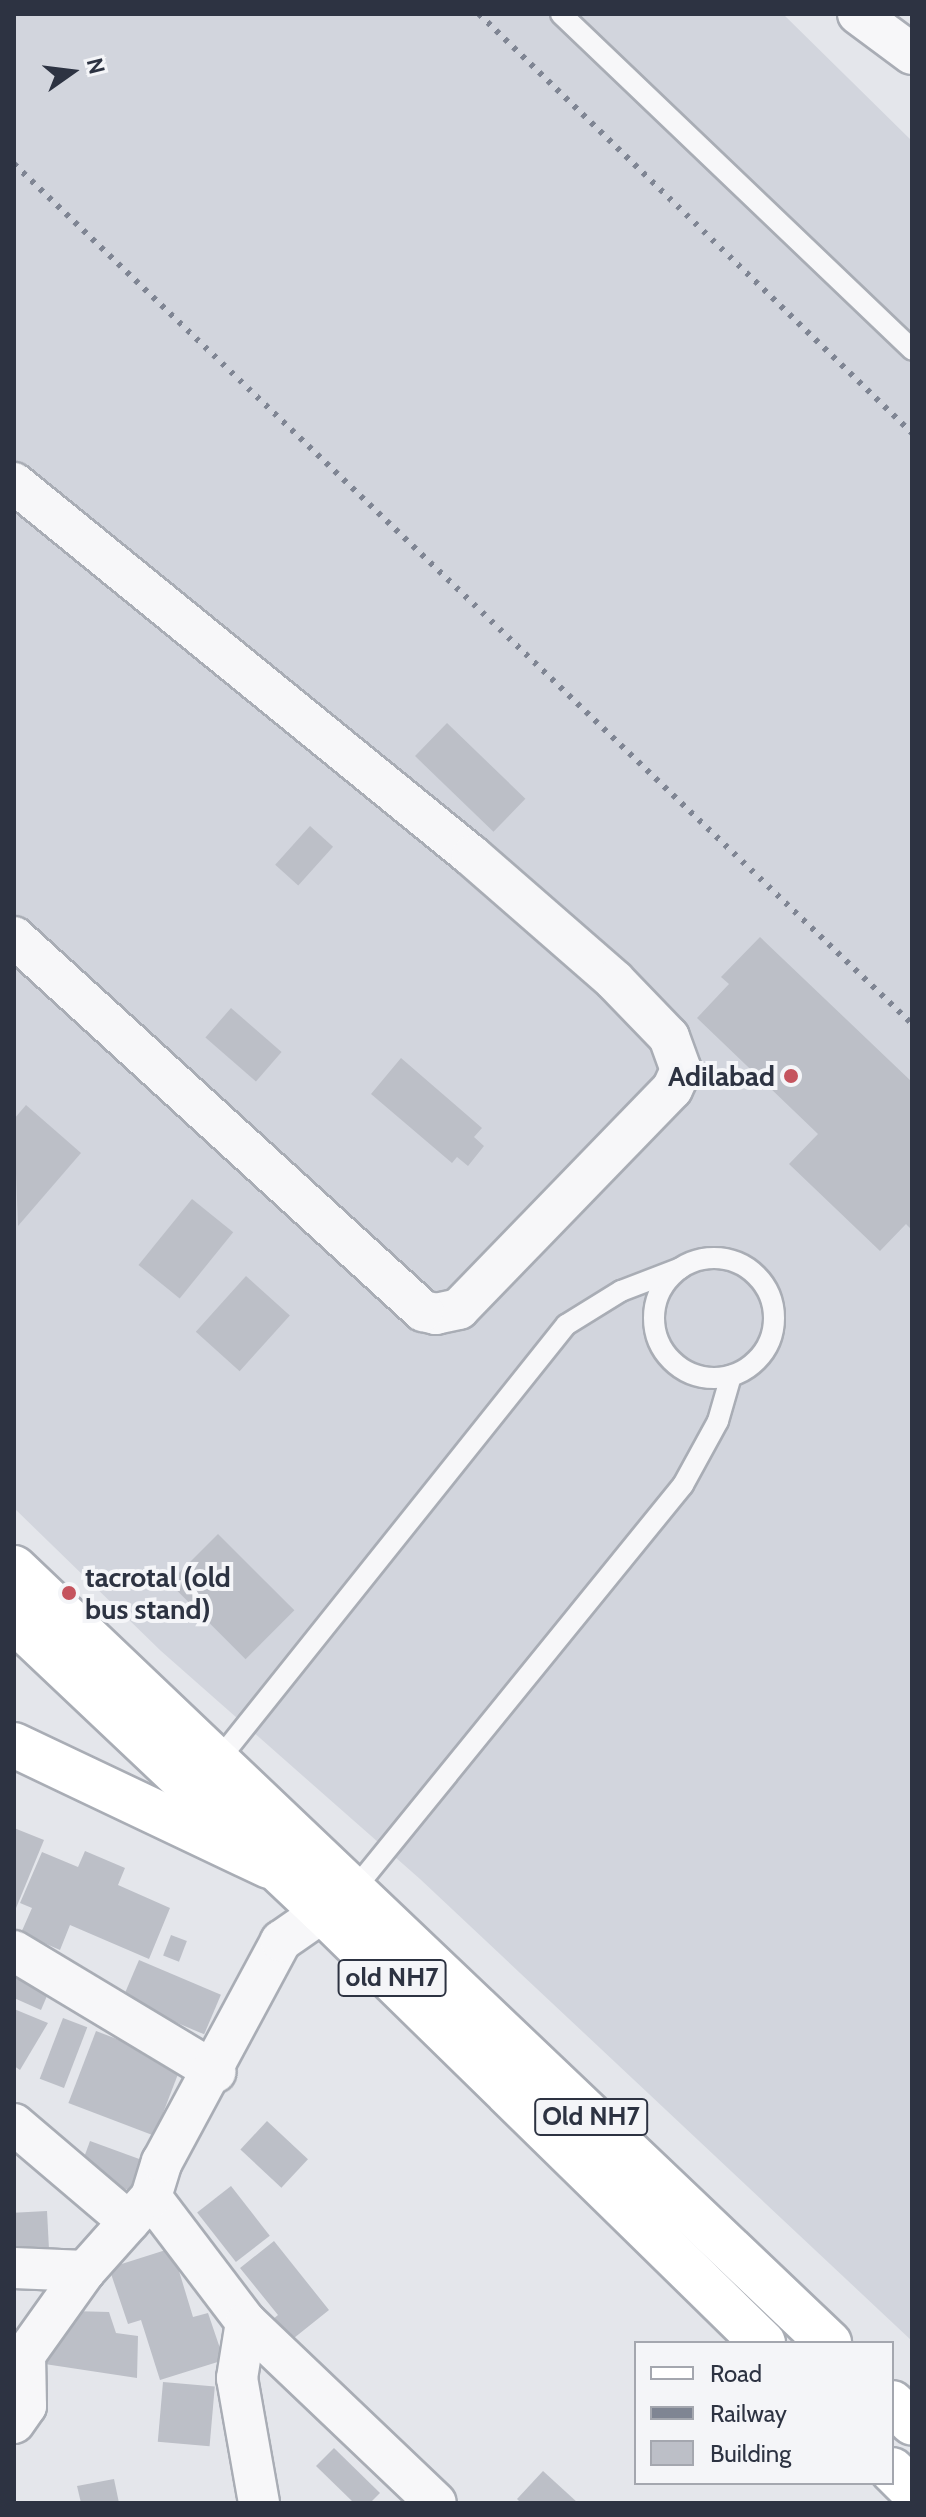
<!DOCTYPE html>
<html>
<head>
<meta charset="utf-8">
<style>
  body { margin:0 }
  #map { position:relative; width:926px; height:2517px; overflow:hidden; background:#e4e6eb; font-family:Cabin,sans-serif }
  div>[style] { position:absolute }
  .built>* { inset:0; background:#d2d5dd }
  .building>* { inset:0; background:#bcbfc7; transform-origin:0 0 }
  .roads { filter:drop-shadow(2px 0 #a9adb5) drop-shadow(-2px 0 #a9adb5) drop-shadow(0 2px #a9adb5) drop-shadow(0 -2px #a9adb5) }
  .lane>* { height:20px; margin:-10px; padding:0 10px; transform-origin:10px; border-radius:10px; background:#f7f7f9 }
  .lane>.ring { margin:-10px; padding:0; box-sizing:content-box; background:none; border:20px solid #f7f7f9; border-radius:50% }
  .street>* { height:40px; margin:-20px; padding:0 20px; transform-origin:20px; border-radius:20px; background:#f7f7f9 }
  .secondary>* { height:44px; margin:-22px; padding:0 22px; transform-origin:22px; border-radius:22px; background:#fff }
  .primary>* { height:44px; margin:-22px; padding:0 22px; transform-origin:22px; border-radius:22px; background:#fff }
  .rail>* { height:6px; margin-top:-3px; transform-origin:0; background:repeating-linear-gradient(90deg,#7f8593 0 4px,transparent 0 12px) }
  .dots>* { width:22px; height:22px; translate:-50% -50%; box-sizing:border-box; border:4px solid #f4f5f8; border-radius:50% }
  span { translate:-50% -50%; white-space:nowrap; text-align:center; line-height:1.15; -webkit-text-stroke:8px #f4f5f8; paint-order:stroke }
  .shield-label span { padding:2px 6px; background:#f4f5f8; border:2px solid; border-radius:6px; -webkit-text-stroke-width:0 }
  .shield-label { font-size:26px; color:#2d3342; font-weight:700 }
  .poi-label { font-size:28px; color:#2d3342; font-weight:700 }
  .right { translate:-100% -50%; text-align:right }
  .left { translate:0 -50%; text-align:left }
  .frame { position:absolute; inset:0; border:16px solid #2d3342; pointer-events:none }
  .legend { position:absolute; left:634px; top:2341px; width:260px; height:144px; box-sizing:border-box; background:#f4f5f8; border:2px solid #a4a7af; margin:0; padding:10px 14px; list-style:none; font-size:24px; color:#2d3342 }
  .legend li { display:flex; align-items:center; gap:16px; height:40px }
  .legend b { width:40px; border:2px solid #a4a7af }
  .north { position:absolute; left:32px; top:32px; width:80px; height:80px; -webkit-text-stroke:6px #f4f5f8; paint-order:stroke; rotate:76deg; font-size:22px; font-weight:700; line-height:32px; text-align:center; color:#2d3342 }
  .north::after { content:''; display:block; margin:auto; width:28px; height:36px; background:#2d3342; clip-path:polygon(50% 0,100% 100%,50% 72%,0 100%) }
</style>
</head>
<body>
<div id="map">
  <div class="built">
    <i style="clip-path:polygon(14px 14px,783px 14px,912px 141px,912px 2341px,420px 1879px,161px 1651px,14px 1508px)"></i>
  </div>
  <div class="building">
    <i style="left:447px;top:723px;width:109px;height:46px;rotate:44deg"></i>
    <i style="left:310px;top:826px;width:31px;height:52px;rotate:42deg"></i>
    <i style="clip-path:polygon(760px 937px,912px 1082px,912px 1230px,906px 1224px,880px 1251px,789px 1164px,818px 1134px,697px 1018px,729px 984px,721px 977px)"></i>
    <i style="left:231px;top:1008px;width:67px;height:39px;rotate:41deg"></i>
    <i style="clip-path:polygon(401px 1058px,482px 1128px,474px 1137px,484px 1146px,468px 1166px,457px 1157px,452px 1163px,371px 1094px)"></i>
    <i style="clip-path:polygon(26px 1105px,81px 1153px,18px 1226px,14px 1119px)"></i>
    <i style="left:192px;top:1199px;width:53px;height:85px;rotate:39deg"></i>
    <i style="left:246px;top:1276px;width:59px;height:75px;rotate:42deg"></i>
    <i style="left:218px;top:1534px;width:108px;height:69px;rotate:45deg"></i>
    <i style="clip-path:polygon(14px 1828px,44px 1840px,14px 1913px)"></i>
    <i style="clip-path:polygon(85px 1851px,125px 1868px,118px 1885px,170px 1908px,149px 1959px,70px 1925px,60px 1950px,21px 1933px,32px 1908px,20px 1903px,42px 1852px,78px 1867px)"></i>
    <i style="left:171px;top:1935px;width:17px;height:22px;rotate:21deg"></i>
    <i style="left:139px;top:1960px;width:89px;height:43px;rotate:23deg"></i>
    <i style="clip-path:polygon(14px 1964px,53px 1982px,41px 2010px,14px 1998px)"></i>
    <i style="clip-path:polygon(14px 2009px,48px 2023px,20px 2070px,14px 2066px)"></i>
    <i style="left:63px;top:2018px;width:26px;height:65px;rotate:21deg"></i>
    <i style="left:96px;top:2031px;width:92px;height:77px;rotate:21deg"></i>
    <i style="left:267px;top:2121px;width:56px;height:39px;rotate:43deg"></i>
    <i style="left:90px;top:2141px;width:59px;height:33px;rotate:20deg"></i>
    <i style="left:231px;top:2186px;width:63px;height:43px;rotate:52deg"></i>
    <i style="left:47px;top:2211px;width:38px;height:33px;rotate:87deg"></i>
    <i style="clip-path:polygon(274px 2241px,329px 2310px,289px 2342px,272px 2320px,278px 2315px,240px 2268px)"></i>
    <i style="clip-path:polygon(172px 2248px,193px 2317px,208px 2313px,224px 2360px,160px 2380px,141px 2320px,128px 2324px,109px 2268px)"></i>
    <i style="clip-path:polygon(72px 2311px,109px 2312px,116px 2333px,138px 2336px,137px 2378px,38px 2363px)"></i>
    <i style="left:163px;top:2382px;width:52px;height:60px;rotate:5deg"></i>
    <i style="clip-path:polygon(334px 2448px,380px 2493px,370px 2503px,354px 2503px,316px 2466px)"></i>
    <i style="clip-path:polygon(543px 2471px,578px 2503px,521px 2503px,517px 2499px)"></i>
    <i style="clip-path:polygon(114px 2479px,119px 2503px,81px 2503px,77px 2486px)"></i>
  </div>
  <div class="roads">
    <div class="lane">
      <i style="left:561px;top:14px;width:486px;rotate:43.7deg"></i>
      <i class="ring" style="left:654px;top:1258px;width:100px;height:100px"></i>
      <i style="left:216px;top:1763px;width:561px;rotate:-51.37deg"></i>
      <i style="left:566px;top:1325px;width:65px;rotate:-31.7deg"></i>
      <i style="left:621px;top:1291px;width:64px;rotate:-21deg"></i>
      <i style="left:353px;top:1891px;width:523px;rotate:-50.9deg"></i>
      <i style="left:683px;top:1485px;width:73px;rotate:-61.3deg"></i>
      <i style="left:718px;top:1421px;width:47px;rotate:-73.9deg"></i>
    </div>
    <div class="street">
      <i style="left:858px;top:14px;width:67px;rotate:36.5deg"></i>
      <i style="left:14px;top:483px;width:591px;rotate:39.16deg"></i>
      <i style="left:472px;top:856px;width:189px;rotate:41.1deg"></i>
      <i style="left:614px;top:980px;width:79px;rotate:46deg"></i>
      <i style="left:669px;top:1037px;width:35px;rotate:70deg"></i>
      <i style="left:681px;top:1070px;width:21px;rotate:115deg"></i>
      <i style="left:672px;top:1089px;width:306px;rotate:134.1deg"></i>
      <i style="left:459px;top:1309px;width:24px;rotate:168deg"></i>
      <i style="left:436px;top:1314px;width:13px;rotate:-167deg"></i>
      <i style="left:423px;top:1311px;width:554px;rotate:-137.56deg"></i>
      <i style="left:14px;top:1951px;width:235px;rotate:31deg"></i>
      <i style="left:14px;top:2124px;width:151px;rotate:40.4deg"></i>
      <i style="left:151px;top:2197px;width:157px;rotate:52.8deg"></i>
      <i style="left:246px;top:2322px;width:262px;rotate:43.6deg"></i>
      <i style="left:14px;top:2268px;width:71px;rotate:2.4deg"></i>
      <i style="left:246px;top:2322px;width:57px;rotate:99.1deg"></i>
      <i style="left:237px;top:2378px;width:127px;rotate:80deg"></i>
      <i style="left:14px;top:2423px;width:21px;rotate:-55deg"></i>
      <i style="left:26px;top:2406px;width:51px;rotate:-91.1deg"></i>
      <i style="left:25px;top:2355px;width:103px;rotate:-54.5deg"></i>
      <i style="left:85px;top:2271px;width:99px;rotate:-48.3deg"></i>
      <i style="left:151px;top:2197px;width:37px;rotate:-73deg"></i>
      <i style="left:162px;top:2162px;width:251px;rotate:-61.7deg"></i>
      <i style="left:281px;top:1941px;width:84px;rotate:-34.8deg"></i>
    </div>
    <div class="secondary">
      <i style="left:14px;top:1745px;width:282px;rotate:25.4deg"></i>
    </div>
    <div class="primary">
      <i style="left:14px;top:1568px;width:1125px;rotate:43.56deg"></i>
      <i style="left:14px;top:1620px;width:425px;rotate:43.4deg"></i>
      <i style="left:323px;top:1912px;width:616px;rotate:44.41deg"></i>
      <i style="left:892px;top:2403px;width:28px;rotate:44deg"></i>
      <i style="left:892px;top:2470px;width:28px;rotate:45deg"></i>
    </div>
  </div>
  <div class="rail">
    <i style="left:479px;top:14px;width:603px;rotate:44.06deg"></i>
    <i style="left:14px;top:164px;width:1243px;rotate:43.76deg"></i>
  </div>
  <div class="dots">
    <i style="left:791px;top:1076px;background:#c5545e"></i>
    <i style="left:69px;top:1593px;background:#c5545e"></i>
  </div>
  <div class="shield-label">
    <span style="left:392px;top:1978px">old NH7</span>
    <span style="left:591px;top:2117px">Old NH7</span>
  </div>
  <div class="poi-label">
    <span class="right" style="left:775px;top:1076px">Adilabad</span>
    <span class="left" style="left:85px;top:1593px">tacrotal (old<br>bus stand)</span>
  </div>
  <div class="frame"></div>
  <ul class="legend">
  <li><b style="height:10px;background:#fff"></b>Road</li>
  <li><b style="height:10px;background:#7f8593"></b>Railway</li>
  <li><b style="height:22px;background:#bcbfc7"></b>Building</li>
  </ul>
  <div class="north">N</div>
</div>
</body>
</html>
